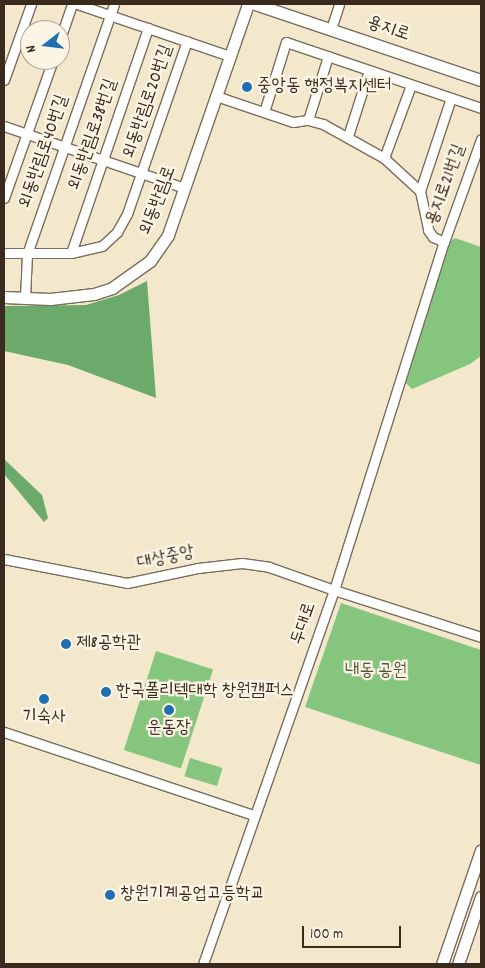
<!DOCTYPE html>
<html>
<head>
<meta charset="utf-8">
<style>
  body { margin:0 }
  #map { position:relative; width:485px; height:968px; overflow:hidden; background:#f3e7cc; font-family:Dekko,"Poor Story",sans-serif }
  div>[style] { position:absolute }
  .green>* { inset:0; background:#85c57d; transform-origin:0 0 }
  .forest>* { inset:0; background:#6caa6c }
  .roads { filter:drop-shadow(1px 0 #7b6c5b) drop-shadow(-1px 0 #7b6c5b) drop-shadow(0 1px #7b6c5b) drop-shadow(0 -1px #7b6c5b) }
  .minor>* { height:9px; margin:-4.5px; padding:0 4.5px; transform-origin:4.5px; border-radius:4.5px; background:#fff }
  .major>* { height:11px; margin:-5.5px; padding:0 5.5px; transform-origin:5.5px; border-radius:5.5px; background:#fff }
  .dots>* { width:14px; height:14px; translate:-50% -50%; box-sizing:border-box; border:2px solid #fcf5e5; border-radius:50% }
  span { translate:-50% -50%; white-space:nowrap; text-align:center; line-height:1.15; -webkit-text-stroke:4.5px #fcf5e5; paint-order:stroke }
  .street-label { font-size:18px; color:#3b2a1e }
  .poi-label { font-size:18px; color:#3b2a1e }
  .left { translate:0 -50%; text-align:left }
  .park-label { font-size:18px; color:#51583a }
  .frame { position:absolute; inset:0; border:5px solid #3b2a1e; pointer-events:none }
  .north { position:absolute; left:20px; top:20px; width:50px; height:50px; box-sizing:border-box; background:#fcf5e5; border:1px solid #afa495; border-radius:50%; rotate:254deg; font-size:14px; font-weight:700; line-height:20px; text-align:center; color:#3b2a1e }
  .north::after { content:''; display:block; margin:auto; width:18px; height:22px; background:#1f6fb2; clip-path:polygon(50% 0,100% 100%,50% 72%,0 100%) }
  .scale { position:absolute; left:302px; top:926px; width:99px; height:22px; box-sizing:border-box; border:2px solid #3b2a1e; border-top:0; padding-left:6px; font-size:15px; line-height:18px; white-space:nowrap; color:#3b2a1e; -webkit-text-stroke:4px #fcf5e5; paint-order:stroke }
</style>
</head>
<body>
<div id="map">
  <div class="green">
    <i style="clip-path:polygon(455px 238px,481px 247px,481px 356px,470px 364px,412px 389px,402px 379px,445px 245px)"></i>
    <i style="clip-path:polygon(341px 603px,481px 650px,481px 765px,305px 707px)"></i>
    <i style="left:156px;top:651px;width:60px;height:104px;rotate:18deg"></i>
    <i style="left:190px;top:758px;width:34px;height:19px;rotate:17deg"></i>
  </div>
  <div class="forest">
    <i style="clip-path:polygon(147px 281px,156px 398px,68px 365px,4px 351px,4px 306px,86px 305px,119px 295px)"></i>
    <i style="clip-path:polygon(4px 459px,42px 495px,48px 518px,44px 522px,4px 474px)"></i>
  </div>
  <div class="roads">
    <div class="minor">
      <i style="left:77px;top:4px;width:162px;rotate:18.8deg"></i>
      <i style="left:331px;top:29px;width:26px;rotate:-72deg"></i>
      <i style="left:60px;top:39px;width:37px;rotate:-71deg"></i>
      <i style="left:4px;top:80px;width:81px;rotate:-70.4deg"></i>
      <i style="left:216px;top:96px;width:81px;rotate:18.7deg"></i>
      <i style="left:293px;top:122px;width:15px;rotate:-8deg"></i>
      <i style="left:308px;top:120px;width:16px;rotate:15deg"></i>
      <i style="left:323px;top:124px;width:70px;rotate:29.1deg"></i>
      <i style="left:384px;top:158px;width:49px;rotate:42.5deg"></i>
      <i style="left:420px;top:191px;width:40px;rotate:78deg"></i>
      <i style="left:428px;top:230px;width:9px;rotate:54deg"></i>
      <i style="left:433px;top:237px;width:12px;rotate:24deg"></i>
      <i style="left:444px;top:242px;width:109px;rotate:-70.2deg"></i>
      <i style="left:264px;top:112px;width:73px;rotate:-72.6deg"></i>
      <i style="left:286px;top:42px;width:206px;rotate:18.7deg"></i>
      <i style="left:308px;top:120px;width:67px;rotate:-72.6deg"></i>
      <i style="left:4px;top:126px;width:190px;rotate:19deg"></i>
      <i style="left:348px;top:136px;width:69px;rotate:-72.3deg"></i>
      <i style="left:384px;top:158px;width:78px;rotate:-69.7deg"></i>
      <i style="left:420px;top:191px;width:98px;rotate:-71.6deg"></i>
      <i style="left:4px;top:198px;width:146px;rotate:-70.5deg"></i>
      <i style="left:4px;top:253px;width:67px"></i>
      <i style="left:71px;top:253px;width:32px;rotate:-13deg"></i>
      <i style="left:102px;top:246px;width:21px;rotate:-43deg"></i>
      <i style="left:117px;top:232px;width:21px;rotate:-61deg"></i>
      <i style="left:127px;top:214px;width:183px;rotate:-70.9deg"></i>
      <i style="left:71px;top:253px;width:238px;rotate:-71.1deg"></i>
      <i style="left:25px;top:298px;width:44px;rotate:-87.4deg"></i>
      <i style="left:27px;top:254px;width:265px;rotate:-70.8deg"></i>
      <i style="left:4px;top:559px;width:125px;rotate:11deg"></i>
      <i style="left:127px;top:583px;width:73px;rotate:-11.9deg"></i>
      <i style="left:198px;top:568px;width:44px;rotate:-6.5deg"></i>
      <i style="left:242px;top:563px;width:27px;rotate:8deg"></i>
      <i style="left:269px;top:567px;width:69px;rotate:19.5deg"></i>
      <i style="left:334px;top:590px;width:365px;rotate:-72.5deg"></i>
      <i style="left:4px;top:732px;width:263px;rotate:18.4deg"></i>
      <i style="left:203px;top:964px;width:396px;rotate:-70.7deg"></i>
      <i style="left:334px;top:590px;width:154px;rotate:17.7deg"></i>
    </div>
    <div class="major">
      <i style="left:255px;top:4px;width:238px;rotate:18.6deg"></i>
      <i style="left:4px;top:297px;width:46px;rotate:2.5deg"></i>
      <i style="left:50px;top:299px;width:44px;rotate:-6.5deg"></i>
      <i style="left:94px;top:294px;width:19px;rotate:-18deg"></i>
      <i style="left:112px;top:288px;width:47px;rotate:-35.4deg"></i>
      <i style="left:150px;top:261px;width:32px;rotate:-55deg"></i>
      <i style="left:168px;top:235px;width:244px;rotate:-70.9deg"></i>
      <i style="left:442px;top:964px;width:120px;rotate:-71.1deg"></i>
      <i style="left:458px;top:964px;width:71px;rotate:-71.1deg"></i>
    </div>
  </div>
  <div class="dots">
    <i style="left:247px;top:87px;background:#1f6fb2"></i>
    <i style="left:66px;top:644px;background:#1f6fb2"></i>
    <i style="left:106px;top:692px;background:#1f6fb2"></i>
    <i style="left:44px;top:699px;background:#1f6fb2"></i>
    <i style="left:169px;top:710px;background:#1f6fb2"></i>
    <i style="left:110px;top:895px;background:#1f6fb2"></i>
  </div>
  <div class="street-label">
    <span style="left:388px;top:30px;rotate:19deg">용지로</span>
    <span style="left:149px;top:102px;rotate:-71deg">외동반림로20번길</span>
    <span style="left:94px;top:135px;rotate:-71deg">외동반림로38번길</span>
    <span style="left:45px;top:152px;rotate:-71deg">외동반림로40번길</span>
    <span style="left:447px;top:185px;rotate:-70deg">용지로21번길</span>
    <span style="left:159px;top:201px;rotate:-69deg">외동반림로</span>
    <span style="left:166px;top:559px;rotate:-12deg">대상중앙</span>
    <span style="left:305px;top:624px;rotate:-71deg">두대로</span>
  </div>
  <div class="poi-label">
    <span class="left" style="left:257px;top:87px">중앙동 행정복지센터</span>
    <span class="left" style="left:76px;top:644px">제8공학관</span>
    <span class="left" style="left:116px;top:692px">한국폴리텍대학 창원캠퍼스</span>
    <span style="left:44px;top:718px">기숙사</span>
    <span style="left:169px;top:729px">운동장</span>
    <span class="left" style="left:120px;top:895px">창원기계공업고등학교</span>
  </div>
  <div class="park-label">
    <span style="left:376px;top:672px">내동 공원</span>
  </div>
  <div class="frame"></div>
  <div class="north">N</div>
  <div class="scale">100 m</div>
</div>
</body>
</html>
